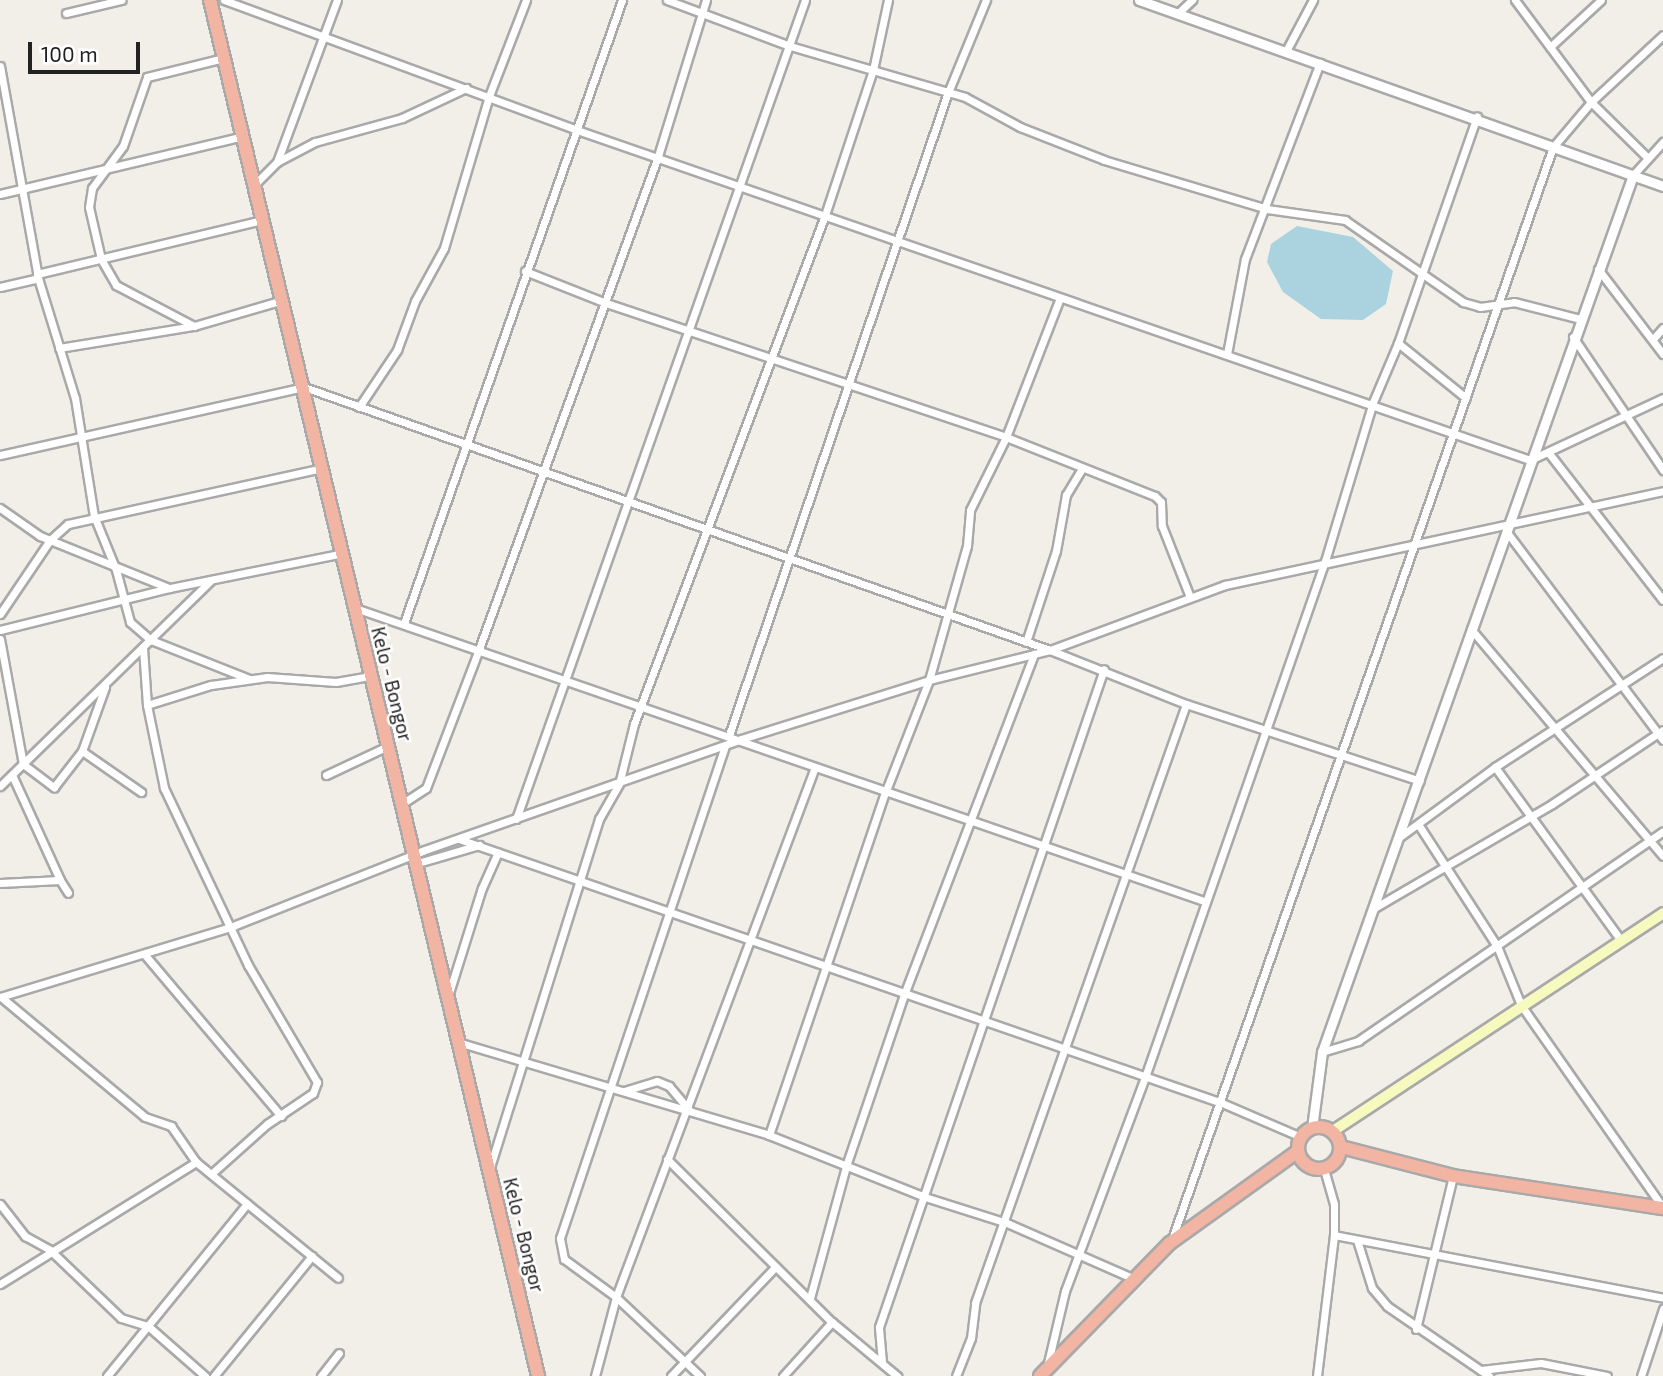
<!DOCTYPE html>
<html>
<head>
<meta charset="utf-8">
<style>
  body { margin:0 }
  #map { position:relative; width:1663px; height:1376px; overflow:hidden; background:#f2efe9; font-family:"Exo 2",sans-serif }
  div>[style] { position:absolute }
  .water>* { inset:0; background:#aad3df }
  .roads { filter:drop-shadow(2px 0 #a9a9a9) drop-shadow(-2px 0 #a9a9a9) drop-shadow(0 2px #a9a9a9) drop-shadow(0 -2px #a9a9a9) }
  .minor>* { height:7px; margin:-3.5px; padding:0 3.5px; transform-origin:3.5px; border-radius:3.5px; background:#fff }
  .tertiary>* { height:9px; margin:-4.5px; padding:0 4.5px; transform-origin:4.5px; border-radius:4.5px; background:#fff }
  .secondary>* { height:10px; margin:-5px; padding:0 5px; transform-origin:5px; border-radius:5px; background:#f7fabf }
  .trunk>* { height:12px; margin:-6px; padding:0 6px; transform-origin:6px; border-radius:6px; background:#f2b4a3 }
  .trunk>.ring { margin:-6px; padding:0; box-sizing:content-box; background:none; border:12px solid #f2b4a3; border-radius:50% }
  span { translate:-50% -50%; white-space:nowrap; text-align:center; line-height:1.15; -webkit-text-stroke:5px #fff; paint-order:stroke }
  .street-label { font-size:19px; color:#222 }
  .scale { position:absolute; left:28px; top:42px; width:112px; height:32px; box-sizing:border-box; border:4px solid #222; border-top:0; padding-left:9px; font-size:21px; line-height:24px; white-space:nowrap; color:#222; -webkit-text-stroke:5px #fff; paint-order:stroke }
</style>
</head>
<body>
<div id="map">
  <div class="water">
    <i style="clip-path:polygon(1297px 226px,1353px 237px,1393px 271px,1386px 304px,1363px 320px,1321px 319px,1283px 292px,1267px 262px,1271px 244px)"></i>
  </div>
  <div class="roads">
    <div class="minor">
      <i style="left:224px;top:0;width:373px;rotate:20.2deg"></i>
      <i style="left:574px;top:129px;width:1012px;rotate:19.1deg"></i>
      <i style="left:1530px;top:460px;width:147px;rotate:-25deg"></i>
      <i style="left:667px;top:0;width:131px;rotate:20.5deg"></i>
      <i style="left:790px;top:46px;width:182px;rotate:16.2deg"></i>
      <i style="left:965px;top:97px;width:63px;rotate:28.6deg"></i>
      <i style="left:1020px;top:127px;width:90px;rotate:21.4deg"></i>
      <i style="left:1104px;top:160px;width:170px;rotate:16.7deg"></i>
      <i style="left:1267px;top:209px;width:79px;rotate:8deg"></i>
      <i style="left:1345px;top:220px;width:144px;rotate:34.8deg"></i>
      <i style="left:1463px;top:302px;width:18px;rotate:16deg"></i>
      <i style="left:1480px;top:307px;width:34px;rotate:-8deg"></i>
      <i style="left:1514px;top:302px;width:68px;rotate:14.4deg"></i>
      <i style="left:1515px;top:0;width:127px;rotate:53.3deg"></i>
      <i style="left:1591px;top:102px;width:78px;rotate:44.5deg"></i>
      <i style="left:66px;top:13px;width:57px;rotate:-13.3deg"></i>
      <i style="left:1177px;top:14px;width:21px;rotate:-43deg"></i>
      <i style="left:1550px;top:47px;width:69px;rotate:-42.7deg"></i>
      <i style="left:1286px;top:51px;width:58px;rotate:-62.1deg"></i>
      <i style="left:0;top:66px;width:215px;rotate:79.8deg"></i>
      <i style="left:38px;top:278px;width:126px;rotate:72.9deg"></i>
      <i style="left:75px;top:398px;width:120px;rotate:80.9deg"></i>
      <i style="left:94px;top:516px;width:58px;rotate:67.8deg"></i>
      <i style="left:116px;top:570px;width:54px;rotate:74.9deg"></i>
      <i style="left:130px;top:622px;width:28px;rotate:41deg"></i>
      <i style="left:151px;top:640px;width:105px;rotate:21.7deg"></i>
      <i style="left:277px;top:162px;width:43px;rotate:-27.8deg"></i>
      <i style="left:315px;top:142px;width:90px;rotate:-15.4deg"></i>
      <i style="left:402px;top:118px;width:71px;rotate:-25.1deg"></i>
      <i style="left:1633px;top:175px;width:45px;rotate:-47.7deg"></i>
      <i style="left:255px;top:184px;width:31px;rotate:-45deg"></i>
      <i style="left:277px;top:162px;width:173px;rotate:-69.7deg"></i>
      <i style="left:0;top:194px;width:250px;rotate:-13.4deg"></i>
      <i style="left:1598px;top:269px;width:107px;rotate:52.6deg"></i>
      <i style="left:525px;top:271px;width:87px;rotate:21.6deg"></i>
      <i style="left:606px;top:303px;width:422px;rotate:18.5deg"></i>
      <i style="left:1006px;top:437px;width:160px;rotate:21.6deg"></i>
      <i style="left:1155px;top:496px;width:8px;rotate:45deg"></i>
      <i style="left:1161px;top:502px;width:24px;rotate:88deg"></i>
      <i style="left:1162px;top:526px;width:76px;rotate:68.5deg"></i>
      <i style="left:37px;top:274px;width:231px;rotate:-13.5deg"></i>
      <i style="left:0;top:287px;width:39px;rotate:-13deg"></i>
      <i style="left:194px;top:326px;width:88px;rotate:-152.3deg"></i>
      <i style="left:116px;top:285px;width:30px;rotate:-120deg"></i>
      <i style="left:101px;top:259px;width:53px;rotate:-103deg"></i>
      <i style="left:89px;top:207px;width:19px;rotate:-81deg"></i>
      <i style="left:92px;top:188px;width:52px;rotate:-53.6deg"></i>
      <i style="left:123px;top:146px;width:73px;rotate:-70.8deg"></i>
      <i style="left:147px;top:77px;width:79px;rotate:-13.9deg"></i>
      <i style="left:1573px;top:337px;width:161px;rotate:55.9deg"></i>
      <i style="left:1653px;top:339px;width:15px;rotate:-48deg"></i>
      <i style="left:1398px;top:343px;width:240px;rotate:-70.8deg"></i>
      <i style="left:59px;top:348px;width:137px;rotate:-9.3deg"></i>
      <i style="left:194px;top:326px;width:93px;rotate:-16.3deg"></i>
      <i style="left:1227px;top:354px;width:97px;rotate:-79.3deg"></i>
      <i style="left:1245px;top:259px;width:210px;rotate:-69.1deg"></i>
      <i style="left:359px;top:407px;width:69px;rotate:-56.3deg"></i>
      <i style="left:397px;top:350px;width:52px;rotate:-69.8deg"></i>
      <i style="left:415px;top:301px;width:60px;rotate:-61.3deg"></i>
      <i style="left:444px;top:248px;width:159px;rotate:-73.5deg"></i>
      <i style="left:489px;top:96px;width:103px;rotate:-68.9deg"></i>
      <i style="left:1548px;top:452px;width:187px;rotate:52.2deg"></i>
      <i style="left:0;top:455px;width:312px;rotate:-12.6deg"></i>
      <i style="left:304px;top:387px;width:791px;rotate:19.42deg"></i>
      <i style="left:1050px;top:650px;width:146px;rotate:21.7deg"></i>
      <i style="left:1186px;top:704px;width:246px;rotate:18.2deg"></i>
      <i style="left:0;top:508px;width:49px;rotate:35deg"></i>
      <i style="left:40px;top:536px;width:139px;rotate:22deg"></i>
      <i style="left:1506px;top:531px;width:261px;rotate:53.1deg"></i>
      <i style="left:355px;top:608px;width:898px;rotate:19.04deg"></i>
      <i style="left:0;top:614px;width:89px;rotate:-56deg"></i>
      <i style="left:50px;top:540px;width:24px;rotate:-42deg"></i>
      <i style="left:68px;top:524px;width:261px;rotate:-12.4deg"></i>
      <i style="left:404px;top:623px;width:660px;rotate:-70.71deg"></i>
      <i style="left:1471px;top:629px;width:297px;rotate:49.8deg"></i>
      <i style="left:0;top:630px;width:175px;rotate:-13.9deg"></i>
      <i style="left:170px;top:588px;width:177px;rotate:-11.4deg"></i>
      <i style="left:0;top:639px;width:127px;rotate:79.6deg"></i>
      <i style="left:23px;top:764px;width:39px;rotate:37deg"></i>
      <i style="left:54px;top:787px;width:46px;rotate:-52.1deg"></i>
      <i style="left:82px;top:751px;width:68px;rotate:-70.2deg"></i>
      <i style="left:1026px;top:642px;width:96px;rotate:-71.8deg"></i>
      <i style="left:1056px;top:551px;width:57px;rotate:-79.9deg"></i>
      <i style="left:1066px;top:495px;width:31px;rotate:-59deg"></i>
      <i style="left:143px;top:648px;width:57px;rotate:86deg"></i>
      <i style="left:147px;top:705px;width:85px;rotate:78.4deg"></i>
      <i style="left:164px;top:788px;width:196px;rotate:64.6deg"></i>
      <i style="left:248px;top:965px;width:136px;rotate:59.5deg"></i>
      <i style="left:317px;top:1082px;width:12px;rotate:110deg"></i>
      <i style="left:313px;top:1093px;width:55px;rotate:146deg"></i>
      <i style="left:267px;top:1124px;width:75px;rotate:138.2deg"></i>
      <i style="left:147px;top:705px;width:67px;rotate:-17.4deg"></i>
      <i style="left:211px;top:685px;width:57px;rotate:-8.1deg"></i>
      <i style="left:267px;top:677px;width:69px;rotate:4.1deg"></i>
      <i style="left:336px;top:682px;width:35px;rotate:-10deg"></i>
      <i style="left:729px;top:735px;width:676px;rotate:-71.19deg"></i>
      <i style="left:947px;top:95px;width:103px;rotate:-67.7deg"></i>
      <i style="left:82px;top:751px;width:72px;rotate:34.8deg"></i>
      <i style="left:1495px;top:767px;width:213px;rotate:54deg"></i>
      <i style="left:12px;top:775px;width:115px;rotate:65.4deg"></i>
      <i style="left:326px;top:775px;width:68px;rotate:-25.1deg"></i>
      <i style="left:0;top:786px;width:293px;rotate:-44.3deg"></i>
      <i style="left:403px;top:803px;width:27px;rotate:-33deg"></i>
      <i style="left:426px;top:788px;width:149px;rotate:-69.1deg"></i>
      <i style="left:479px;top:649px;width:524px;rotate:-70.04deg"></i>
      <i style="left:658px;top:156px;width:163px;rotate:-72.9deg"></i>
      <i style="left:516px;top:819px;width:868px;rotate:-70.56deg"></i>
      <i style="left:1418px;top:824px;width:145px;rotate:57.1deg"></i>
      <i style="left:1497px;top:946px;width:64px;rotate:67.9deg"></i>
      <i style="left:1521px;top:1005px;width:248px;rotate:55deg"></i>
      <i style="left:1401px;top:836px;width:117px;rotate:-36.3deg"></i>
      <i style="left:1495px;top:767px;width:200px;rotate:-33deg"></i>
      <i style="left:459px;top:839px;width:807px;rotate:19.09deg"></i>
      <i style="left:1222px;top:1103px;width:86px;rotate:23.3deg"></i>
      <i style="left:418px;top:863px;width:64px;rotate:-16.4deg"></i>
      <i style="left:0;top:883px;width:60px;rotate:-2.9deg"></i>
      <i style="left:60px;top:880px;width:15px;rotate:58deg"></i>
      <i style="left:1376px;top:907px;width:204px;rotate:-30.3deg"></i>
      <i style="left:1552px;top:804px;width:133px;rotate:-33.7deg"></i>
      <i style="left:145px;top:955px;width:211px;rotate:49.8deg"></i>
      <i style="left:449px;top:993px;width:110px;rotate:-72.6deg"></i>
      <i style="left:482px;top:888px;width:39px;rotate:-66deg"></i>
      <i style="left:0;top:997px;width:244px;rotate:-16.9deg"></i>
      <i style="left:233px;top:926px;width:203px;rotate:-21.6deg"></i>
      <i style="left:422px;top:851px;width:338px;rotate:-19.3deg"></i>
      <i style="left:741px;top:739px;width:197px;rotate:-17.4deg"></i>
      <i style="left:929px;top:680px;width:125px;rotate:-13.9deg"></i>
      <i style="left:1050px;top:650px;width:187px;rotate:-20.4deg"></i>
      <i style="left:1225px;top:585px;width:448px;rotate:-12.1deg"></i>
      <i style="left:1px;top:997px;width:187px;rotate:39.8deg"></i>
      <i style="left:145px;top:1117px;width:28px;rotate:19deg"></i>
      <i style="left:171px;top:1126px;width:44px;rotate:55.2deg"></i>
      <i style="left:196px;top:1162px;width:183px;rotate:39.2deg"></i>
      <i style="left:461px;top:1043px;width:321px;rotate:16.6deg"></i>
      <i style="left:769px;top:1135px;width:168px;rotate:21.7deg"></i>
      <i style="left:925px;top:1197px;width:86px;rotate:17.6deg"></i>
      <i style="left:1007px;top:1223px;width:137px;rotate:23.7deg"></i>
      <i style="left:1322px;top:1052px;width:38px;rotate:-17deg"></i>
      <i style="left:1358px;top:1041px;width:370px;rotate:-34.5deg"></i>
      <i style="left:624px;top:1091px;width:34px;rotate:-17deg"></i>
      <i style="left:657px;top:1081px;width:13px;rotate:23deg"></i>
      <i style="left:669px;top:1086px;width:31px;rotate:50deg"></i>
      <i style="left:769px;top:1135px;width:361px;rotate:-71.3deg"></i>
      <i style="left:885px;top:793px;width:121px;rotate:-68.7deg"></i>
      <i style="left:929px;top:680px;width:139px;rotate:-74.2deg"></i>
      <i style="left:967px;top:546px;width:36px;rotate:-85deg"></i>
      <i style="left:970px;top:510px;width:81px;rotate:-63.7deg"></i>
      <i style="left:1006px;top:437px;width:149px;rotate:-68.8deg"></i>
      <i style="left:667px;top:1159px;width:232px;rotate:44.7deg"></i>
      <i style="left:832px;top:1322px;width:85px;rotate:39.7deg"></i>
      <i style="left:490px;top:1167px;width:365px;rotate:-72.6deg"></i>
      <i style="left:599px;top:819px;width:40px;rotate:-60.3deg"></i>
      <i style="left:619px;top:784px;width:62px;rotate:-76deg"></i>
      <i style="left:634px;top:724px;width:544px;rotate:-69.43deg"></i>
      <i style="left:825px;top:215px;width:153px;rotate:-71.7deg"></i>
      <i style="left:873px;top:70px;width:72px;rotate:-77.9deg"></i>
      <i style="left:0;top:1204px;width:41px;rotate:52deg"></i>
      <i style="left:25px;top:1236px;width:29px;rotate:29deg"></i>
      <i style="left:50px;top:1250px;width:98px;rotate:43.8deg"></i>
      <i style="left:121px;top:1318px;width:28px;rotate:17deg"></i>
      <i style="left:148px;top:1326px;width:76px;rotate:41.3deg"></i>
      <i style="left:1334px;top:1235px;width:335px;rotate:10.8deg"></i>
      <i style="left:1172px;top:1239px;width:1157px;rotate:-70.77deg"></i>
      <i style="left:1553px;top:147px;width:59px;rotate:-49.8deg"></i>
      <i style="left:1591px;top:102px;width:98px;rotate:-42.9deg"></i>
      <i style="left:1357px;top:1240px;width:50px;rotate:72.6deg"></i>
      <i style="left:1372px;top:1288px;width:23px;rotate:50deg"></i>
      <i style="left:1387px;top:1306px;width:124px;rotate:34.5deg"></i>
      <i style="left:0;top:1284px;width:231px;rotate:-31.9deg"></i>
      <i style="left:810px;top:1298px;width:137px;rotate:-74.7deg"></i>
      <i style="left:846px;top:1166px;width:184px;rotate:-71.3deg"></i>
      <i style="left:905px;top:992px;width:362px;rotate:-69.1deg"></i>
      <i style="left:1416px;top:1329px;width:157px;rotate:-76.4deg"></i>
      <i style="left:882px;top:1362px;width:35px;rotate:-95deg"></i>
      <i style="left:879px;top:1327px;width:695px;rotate:-71.12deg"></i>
      <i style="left:1047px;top:1367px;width:78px;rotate:-76.7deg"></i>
      <i style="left:1065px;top:1291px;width:228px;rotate:-69.5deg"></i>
      <i style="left:1145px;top:1077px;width:546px;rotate:-70.77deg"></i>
      <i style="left:1325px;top:561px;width:166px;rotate:-73.2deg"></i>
      <i style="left:1373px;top:402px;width:64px;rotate:-67deg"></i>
      <i style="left:1398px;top:343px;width:87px;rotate:39deg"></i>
      <i style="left:1481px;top:1370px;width:60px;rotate:-6.7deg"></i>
      <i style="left:1541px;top:1363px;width:67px;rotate:11.1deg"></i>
      <i style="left:107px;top:1376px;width:222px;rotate:-50.9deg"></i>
      <i style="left:214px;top:1376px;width:155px;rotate:-50.8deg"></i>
      <i style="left:321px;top:1376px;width:29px;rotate:-52deg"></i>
      <i style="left:595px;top:1376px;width:82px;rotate:-75.1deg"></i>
      <i style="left:616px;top:1297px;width:566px;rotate:-69.42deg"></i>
      <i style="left:671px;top:1376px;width:151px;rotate:-46.3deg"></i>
      <i style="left:700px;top:1376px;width:115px;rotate:-136.8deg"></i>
      <i style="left:616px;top:1297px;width:64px;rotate:-143.8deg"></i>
      <i style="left:564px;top:1259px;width:21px;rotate:-101deg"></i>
      <i style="left:560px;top:1238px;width:519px;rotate:-71.46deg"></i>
      <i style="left:783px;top:1376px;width:73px;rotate:-47.8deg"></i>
      <i style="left:956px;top:1376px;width:41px;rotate:-68.5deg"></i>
      <i style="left:971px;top:1338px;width:35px;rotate:-83deg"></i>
      <i style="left:975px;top:1303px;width:635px;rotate:-70.59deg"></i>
      <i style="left:1317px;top:1376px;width:142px;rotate:-83.1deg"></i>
      <i style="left:1334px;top:1235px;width:31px;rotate:-90deg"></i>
      <i style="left:1334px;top:1204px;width:36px;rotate:-106deg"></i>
      <i style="left:1641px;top:1376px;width:71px;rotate:-71.8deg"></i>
    </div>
    <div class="tertiary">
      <i style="left:1139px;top:0;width:556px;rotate:19.54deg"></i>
      <i style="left:1312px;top:1128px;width:77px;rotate:-82.5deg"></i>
      <i style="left:1322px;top:1052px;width:931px;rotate:-70.47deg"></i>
    </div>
    <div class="secondary">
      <i style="left:1333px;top:1131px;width:396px;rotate:-33.4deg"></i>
    </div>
    <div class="trunk">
      <i style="left:210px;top:0;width:1415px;rotate:76.59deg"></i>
      <i class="ring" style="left:1298px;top:1127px;width:30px;height:30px"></i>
      <i style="left:1341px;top:1147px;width:116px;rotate:14.5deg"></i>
      <i style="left:1453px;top:1176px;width:212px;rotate:8.7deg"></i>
      <i style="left:1040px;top:1376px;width:186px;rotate:-45.7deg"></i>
      <i style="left:1170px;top:1243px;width:158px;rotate:-35.7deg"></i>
    </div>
  </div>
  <div class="street-label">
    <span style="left:392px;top:684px;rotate:76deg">Kelo - Bongor</span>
    <span style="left:524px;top:1235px;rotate:76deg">Kelo - Bongor</span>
  </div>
  <div class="scale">100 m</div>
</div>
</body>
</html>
